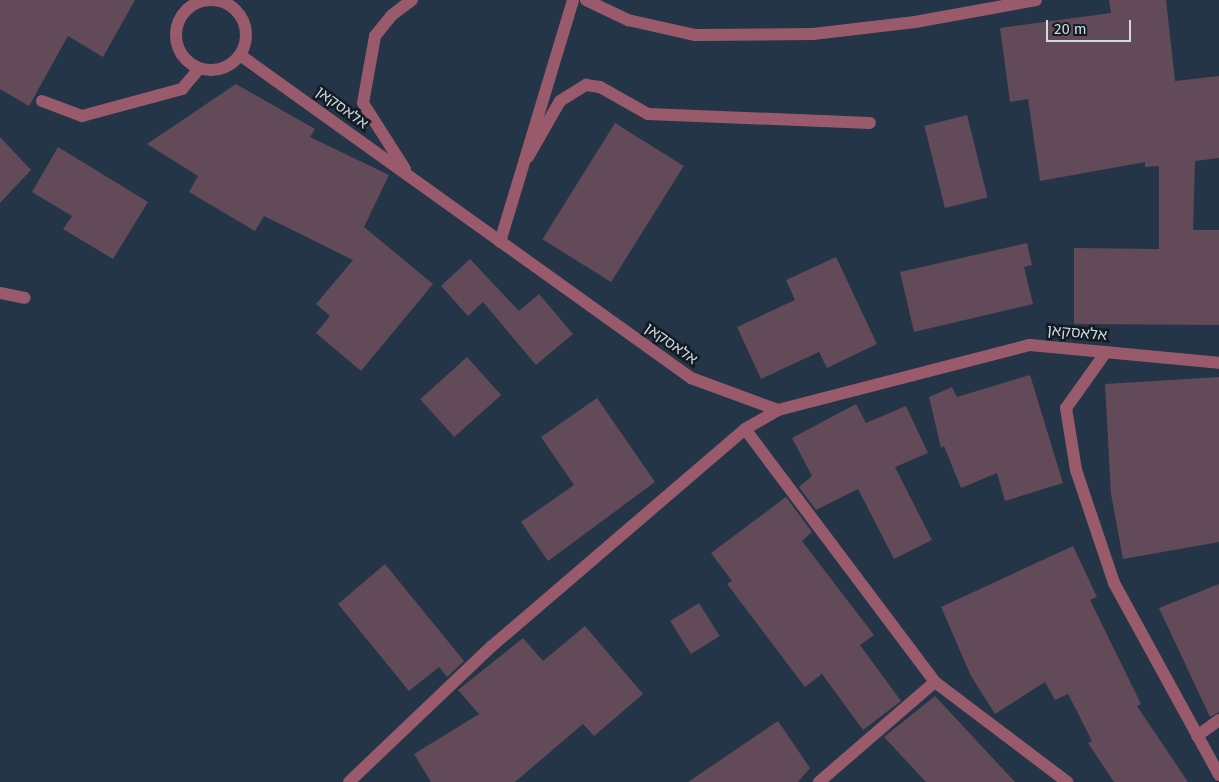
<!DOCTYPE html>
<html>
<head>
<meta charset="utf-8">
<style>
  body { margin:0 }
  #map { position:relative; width:1219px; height:782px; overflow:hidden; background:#233546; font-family:"Fira Sans","Noto Sans Hebrew",sans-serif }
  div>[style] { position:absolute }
  .building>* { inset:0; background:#634a58; transform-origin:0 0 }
  .minor>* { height:12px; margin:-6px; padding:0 6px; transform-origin:6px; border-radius:6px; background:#995b6c }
  .minor>.ring { margin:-6px; padding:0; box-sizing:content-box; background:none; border:12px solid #995b6c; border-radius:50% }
  span { translate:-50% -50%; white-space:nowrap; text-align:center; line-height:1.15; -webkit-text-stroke:5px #141c23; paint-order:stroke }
  .street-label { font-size:15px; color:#ced9e4 }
  .scale { position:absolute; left:1046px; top:20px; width:85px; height:22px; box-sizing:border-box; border:2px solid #ced9e4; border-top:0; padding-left:6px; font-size:15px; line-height:18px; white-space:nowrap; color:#ced9e4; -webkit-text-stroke:4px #141c23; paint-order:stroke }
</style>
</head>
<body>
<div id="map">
  <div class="building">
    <i style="clip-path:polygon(0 0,135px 0,103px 57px,68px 36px,29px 106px,0 89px)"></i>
    <i style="clip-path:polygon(1109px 0,1166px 0,1175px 81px,1219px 76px,1219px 158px,1195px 161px,1193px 230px,1219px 230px,1219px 325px,1074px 324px,1074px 248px,1159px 249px,1159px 166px,1145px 167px,1145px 162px,1040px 181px,1028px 99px,1010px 102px,1000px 28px,1111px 13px)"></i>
    <i style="clip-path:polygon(236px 84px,315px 129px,310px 137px,389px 175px,364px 227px,433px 284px,361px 371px,316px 333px,330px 316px,316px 304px,353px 260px,264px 216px,255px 231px,189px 192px,198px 176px,147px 144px)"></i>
    <i style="left:967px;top:115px;width:85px;height:44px;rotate:76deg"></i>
    <i style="left:615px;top:123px;width:81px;height:137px;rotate:32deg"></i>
    <i style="clip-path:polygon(0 137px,31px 170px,0 203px)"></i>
    <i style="clip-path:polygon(58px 147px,148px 202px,113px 259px,63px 229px,72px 216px,32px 192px)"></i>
    <i style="clip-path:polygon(1027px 243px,1032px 265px,1024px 267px,1033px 304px,914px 332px,900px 272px)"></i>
    <i style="clip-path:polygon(836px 257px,877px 344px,827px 368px,819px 352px,761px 379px,737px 327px,795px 300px,786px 280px)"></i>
    <i style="clip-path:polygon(470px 259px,519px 311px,539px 294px,573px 334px,536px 365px,483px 302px,468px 316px,441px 286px)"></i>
    <i style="left:467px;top:357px;width:51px;height:63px;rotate:48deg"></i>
    <i style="clip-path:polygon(1030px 375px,1063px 483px,1005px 501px,997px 473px,961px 488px,944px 446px,941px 448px,929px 397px,952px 387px,957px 397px)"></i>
    <i style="clip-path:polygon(1219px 377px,1219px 542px,1123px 559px,1111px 494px,1105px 384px)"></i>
    <i style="clip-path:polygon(597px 398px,655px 482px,548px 561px,521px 522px,574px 485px,541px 437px)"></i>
    <i style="clip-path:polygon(856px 404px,866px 423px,906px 406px,928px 453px,895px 467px,932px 540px,894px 559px,858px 489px,816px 510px,799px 487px,812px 476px,792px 438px)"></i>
    <i style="clip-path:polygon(786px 497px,812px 532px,802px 541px,874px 635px,860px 645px,901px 701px,863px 730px,822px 674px,805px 687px,727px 584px,732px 581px,711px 553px)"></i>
    <i style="clip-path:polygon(1073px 546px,1097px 597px,1090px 600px,1141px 704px,1137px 706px,1188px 782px,1114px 782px,1088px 743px,1092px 741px,1068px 694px,1055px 700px,1045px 682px,995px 714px,971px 676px,941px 607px)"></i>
    <i style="clip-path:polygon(385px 564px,464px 661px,447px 677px,439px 667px,409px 691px,338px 604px)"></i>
    <i style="clip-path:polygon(1219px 584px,1219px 712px,1210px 717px,1159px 608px)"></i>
    <i style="left:699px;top:603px;width:39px;height:34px;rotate:58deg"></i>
    <i style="clip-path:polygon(585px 626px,643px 694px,594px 736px,583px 724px,515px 782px,431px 782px,414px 754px,479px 714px,458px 690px,523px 638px,543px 661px)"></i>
    <i style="clip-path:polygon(935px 696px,1015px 782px,926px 782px,884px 737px)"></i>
    <i style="clip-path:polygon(778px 721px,810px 768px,798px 782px,688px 782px)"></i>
  </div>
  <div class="minor">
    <i style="left:586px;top:0;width:47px;rotate:25.5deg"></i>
    <i style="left:628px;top:20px;width:69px;rotate:12.6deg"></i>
    <i style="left:695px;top:35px;width:118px;rotate:-0.5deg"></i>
    <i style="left:813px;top:34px;width:103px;rotate:-6.7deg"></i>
    <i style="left:915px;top:22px;width:123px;rotate:-10.3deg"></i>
    <i class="ring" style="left:176px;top:0;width:58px;height:58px"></i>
    <i style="left:240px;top:55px;width:555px;rotate:35.61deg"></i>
    <i style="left:691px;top:378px;width:93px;rotate:20.2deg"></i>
    <i style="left:778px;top:410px;width:260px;rotate:-14.5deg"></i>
    <i style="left:1030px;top:345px;width:190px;rotate:5.4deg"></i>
    <i style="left:42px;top:101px;width:43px;rotate:20.6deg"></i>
    <i style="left:82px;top:116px;width:104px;rotate:-15.1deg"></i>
    <i style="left:182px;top:89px;width:26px;rotate:-50deg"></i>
    <i style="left:528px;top:157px;width:64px;rotate:-60.3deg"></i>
    <i style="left:560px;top:101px;width:31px;rotate:-32deg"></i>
    <i style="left:586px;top:85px;width:14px;rotate:8deg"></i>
    <i style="left:600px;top:87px;width:55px;rotate:29.4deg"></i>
    <i style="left:648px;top:114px;width:222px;rotate:2.3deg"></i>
    <i style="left:405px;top:169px;width:78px;rotate:-122.5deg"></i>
    <i style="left:363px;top:103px;width:68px;rotate:-79.8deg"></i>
    <i style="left:375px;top:36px;width:27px;rotate:-51deg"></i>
    <i style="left:392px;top:15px;width:25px;rotate:-37deg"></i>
    <i style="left:500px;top:242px;width:253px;rotate:-73.2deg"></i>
    <i style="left:0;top:293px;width:25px;rotate:11deg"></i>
    <i style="left:1106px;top:352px;width:69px;rotate:125.5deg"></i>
    <i style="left:1066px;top:408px;width:63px;rotate:80.8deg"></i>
    <i style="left:1076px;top:470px;width:119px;rotate:71.4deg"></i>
    <i style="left:1114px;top:583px;width:219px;rotate:61.3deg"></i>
    <i style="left:778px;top:410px;width:38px;rotate:150deg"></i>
    <i style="left:745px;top:429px;width:316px;rotate:53.1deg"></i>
    <i style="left:935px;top:682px;width:166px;rotate:37.1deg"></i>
    <i style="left:1197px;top:736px;width:27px;rotate:-36deg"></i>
    <i style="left:349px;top:782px;width:197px;rotate:-43.6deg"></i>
    <i style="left:492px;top:646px;width:333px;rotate:-40.6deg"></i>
    <i style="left:819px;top:782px;width:153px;rotate:-40.8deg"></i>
  </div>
  <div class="street-label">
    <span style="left:342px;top:108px;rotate:36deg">אלאסקאן</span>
    <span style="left:1077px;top:333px;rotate:5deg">אלאסקאן</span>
    <span style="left:671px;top:344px;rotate:35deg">אלאסקאן</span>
  </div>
  <div class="scale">20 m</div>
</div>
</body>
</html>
